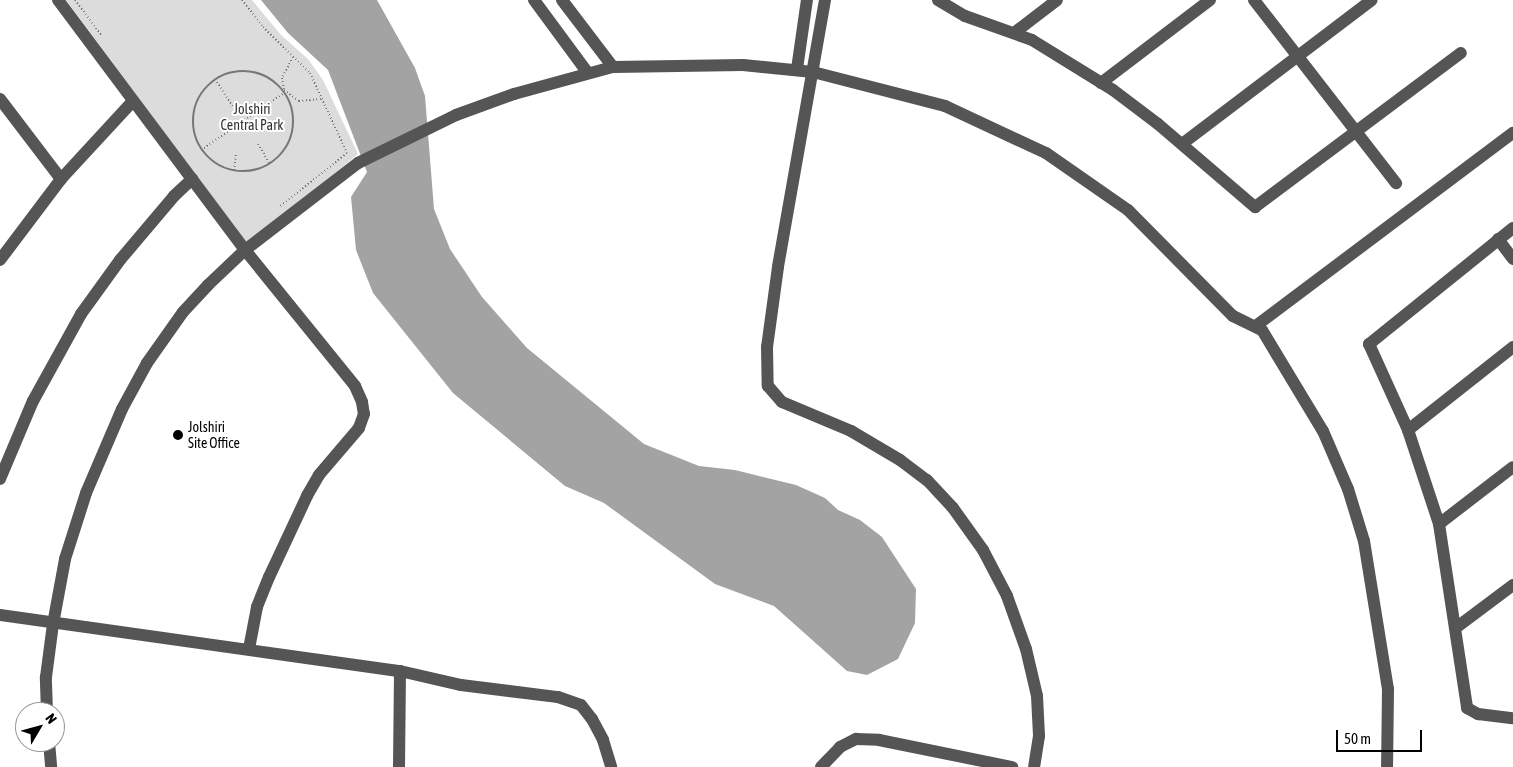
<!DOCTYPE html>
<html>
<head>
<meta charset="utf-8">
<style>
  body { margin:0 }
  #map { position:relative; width:1513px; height:767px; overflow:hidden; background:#fff; font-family:"Asap Condensed",sans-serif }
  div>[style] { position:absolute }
  .green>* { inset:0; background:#dcdcdc }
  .water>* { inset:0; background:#a3a3a3 }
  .path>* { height:2px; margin-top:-1px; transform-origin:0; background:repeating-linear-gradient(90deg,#777 0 1px,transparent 0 3.5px) }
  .path>.ring { margin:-1px; padding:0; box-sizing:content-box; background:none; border:2px solid #777; border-radius:50% }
  .minor>* { height:12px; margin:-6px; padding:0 6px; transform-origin:6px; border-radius:6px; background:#555 }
  .dots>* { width:14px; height:14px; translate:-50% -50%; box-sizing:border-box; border:2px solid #fff; border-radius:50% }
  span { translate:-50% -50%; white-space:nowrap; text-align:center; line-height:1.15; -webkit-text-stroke:4px #fff; paint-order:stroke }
  .park-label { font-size:14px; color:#333 }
  .poi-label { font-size:14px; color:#000 }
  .left { translate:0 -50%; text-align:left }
  .north { position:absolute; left:15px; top:702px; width:50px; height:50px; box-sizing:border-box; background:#fff; border:1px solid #999; border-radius:50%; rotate:53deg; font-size:14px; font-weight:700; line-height:20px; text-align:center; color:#000 }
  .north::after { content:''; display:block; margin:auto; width:18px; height:22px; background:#000; clip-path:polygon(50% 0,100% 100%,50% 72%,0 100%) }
  .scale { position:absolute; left:1336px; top:730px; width:86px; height:22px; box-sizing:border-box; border:2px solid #000; border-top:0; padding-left:6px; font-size:15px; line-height:18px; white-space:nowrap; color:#000; -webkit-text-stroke:4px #fff; paint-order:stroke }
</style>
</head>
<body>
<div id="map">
  <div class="green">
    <i style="clip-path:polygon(66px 0,252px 0,281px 35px,308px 59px,323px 80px,358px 154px,248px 245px)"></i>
  </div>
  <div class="water">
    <i style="clip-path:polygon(261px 0,377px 0,415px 68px,425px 96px,434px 209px,450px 249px,482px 297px,527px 348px,644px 444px,699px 466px,735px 470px,796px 485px,825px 498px,838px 510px,860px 520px,882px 537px,916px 589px,915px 623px,898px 659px,867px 675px,847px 671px,774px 606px,715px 584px,604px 503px,565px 486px,453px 393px,373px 293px,356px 250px,351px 197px,367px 172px,328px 70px,288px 33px)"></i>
  </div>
  <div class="path">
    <i style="left:75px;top:0;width:45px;rotate:53.1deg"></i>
    <i style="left:242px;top:0;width:34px;rotate:52deg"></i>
    <i style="left:263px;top:27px;width:66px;rotate:44.4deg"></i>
    <i style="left:310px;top:73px;width:88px;rotate:65.2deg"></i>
    <i style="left:347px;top:153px;width:87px;rotate:141.5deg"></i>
    <i style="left:293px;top:57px;width:24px;rotate:118deg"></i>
    <i style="left:282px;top:78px;width:12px;rotate:81deg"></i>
    <i style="left:284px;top:90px;width:19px;rotate:36deg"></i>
    <i style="left:299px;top:101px;width:22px;rotate:-5deg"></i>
    <i class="ring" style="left:193px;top:71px;width:98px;height:98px"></i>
    <i style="left:215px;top:79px;width:37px;rotate:57deg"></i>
    <i style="left:247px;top:118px;width:45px;rotate:-34deg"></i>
    <i style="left:258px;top:144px;width:23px;rotate:59deg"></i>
    <i style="left:201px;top:150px;width:42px;rotate:-34.4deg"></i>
    <i style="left:234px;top:170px;width:17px;rotate:-83deg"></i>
  </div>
  <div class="minor">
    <i style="left:58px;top:0;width:312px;rotate:53.2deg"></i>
    <i style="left:245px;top:250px;width:175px;rotate:51deg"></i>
    <i style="left:355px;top:386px;width:17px;rotate:66deg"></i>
    <i style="left:362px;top:402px;width:12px;rotate:81deg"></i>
    <i style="left:364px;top:414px;width:15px;rotate:110deg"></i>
    <i style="left:359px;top:428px;width:62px;rotate:130.4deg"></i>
    <i style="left:319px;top:475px;width:24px;rotate:120deg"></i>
    <i style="left:307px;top:496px;width:89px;rotate:115.1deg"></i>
    <i style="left:269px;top:577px;width:32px;rotate:112deg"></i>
    <i style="left:257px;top:607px;width:43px;rotate:100.8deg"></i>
    <i style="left:534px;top:0;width:89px;rotate:53.6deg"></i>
    <i style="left:562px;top:0;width:84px;rotate:52.7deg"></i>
    <i style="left:825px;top:0;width:271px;rotate:100deg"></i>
    <i style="left:778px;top:267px;width:81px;rotate:97.8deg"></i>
    <i style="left:767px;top:347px;width:39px;rotate:89deg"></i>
    <i style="left:768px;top:386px;width:21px;rotate:49deg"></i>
    <i style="left:782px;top:402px;width:75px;rotate:22.8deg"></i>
    <i style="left:851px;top:431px;width:57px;rotate:30.6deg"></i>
    <i style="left:900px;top:460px;width:34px;rotate:37deg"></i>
    <i style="left:927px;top:480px;width:38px;rotate:47deg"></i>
    <i style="left:953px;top:508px;width:52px;rotate:54.5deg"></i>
    <i style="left:983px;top:550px;width:52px;rotate:62.4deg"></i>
    <i style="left:1007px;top:596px;width:56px;rotate:70.3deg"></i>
    <i style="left:1026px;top:649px;width:48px;rotate:76.8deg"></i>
    <i style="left:1037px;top:696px;width:40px;rotate:87.1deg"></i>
    <i style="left:1039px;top:736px;width:31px;rotate:99deg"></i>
    <i style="left:938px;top:0;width:31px;rotate:31deg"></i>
    <i style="left:965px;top:16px;width:71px;rotate:19.7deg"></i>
    <i style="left:1032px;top:40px;width:95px;rotate:31.7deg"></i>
    <i style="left:1113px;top:90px;width:56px;rotate:37.1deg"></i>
    <i style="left:1158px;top:124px;width:128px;rotate:40.6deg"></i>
    <i style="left:1255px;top:207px;width:257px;rotate:-36.8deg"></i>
    <i style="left:1254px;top:0;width:232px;rotate:52.2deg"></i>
    <i style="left:1014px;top:33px;width:54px;rotate:-37.5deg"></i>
    <i style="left:797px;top:69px;width:70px;rotate:-81.8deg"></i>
    <i style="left:1101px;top:83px;width:137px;rotate:-37.3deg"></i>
    <i style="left:0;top:99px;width:101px;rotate:52.7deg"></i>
    <i style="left:1182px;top:144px;width:238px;rotate:-37.2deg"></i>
    <i style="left:1513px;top:228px;width:185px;rotate:141.1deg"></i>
    <i style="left:1369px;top:344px;width:94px;rotate:65.6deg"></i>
    <i style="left:1408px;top:430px;width:99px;rotate:71.7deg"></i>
    <i style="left:1439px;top:524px;width:186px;rotate:81.3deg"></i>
    <i style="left:1467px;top:708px;width:13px;rotate:29deg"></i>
    <i style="left:1478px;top:714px;width:35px;rotate:7deg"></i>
    <i style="left:1498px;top:239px;width:25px;rotate:53deg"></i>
    <i style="left:0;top:260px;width:101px;rotate:-53deg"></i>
    <i style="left:61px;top:179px;width:106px;rotate:-47.3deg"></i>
    <i style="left:1257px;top:325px;width:320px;rotate:-36.9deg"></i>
    <i style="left:1408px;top:430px;width:134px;rotate:-38.3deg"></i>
    <i style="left:0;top:479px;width:85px;rotate:-67.1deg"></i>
    <i style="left:33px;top:401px;width:99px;rotate:-61.1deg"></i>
    <i style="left:81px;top:314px;width:67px;rotate:-54.2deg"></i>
    <i style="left:120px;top:260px;width:84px;rotate:-49.8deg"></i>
    <i style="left:174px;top:196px;width:25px;rotate:-43deg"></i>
    <i style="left:1439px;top:524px;width:93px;rotate:-37.6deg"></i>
    <i style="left:0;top:615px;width:404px;rotate:8deg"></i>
    <i style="left:400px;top:671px;width:63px;rotate:12.9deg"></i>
    <i style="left:461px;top:685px;width:98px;rotate:7.1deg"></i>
    <i style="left:558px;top:697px;width:24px;rotate:19deg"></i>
    <i style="left:581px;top:705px;width:18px;rotate:52deg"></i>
    <i style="left:592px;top:719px;width:24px;rotate:62deg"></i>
    <i style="left:603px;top:740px;width:28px;rotate:73deg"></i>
    <i style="left:1457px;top:627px;width:70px;rotate:-36.9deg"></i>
    <i style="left:47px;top:712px;width:35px;rotate:-92deg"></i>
    <i style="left:46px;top:677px;width:53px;rotate:-82.5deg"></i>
    <i style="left:53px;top:624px;width:66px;rotate:-79.5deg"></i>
    <i style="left:65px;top:559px;width:69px;rotate:-72.3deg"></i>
    <i style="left:86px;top:493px;width:91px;rotate:-66.8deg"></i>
    <i style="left:122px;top:409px;width:52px;rotate:-61.5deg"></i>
    <i style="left:147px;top:363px;width:62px;rotate:-54.8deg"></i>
    <i style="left:183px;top:312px;width:37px;rotate:-47deg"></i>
    <i style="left:208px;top:285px;width:51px;rotate:-43.4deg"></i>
    <i style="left:245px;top:250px;width:143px;rotate:-37.6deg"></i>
    <i style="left:358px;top:163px;width:109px;rotate:-26.1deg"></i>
    <i style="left:456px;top:115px;width:62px;rotate:-19.9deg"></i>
    <i style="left:514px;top:94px;width:103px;rotate:-15.3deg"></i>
    <i style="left:613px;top:67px;width:130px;rotate:-0.9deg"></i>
    <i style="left:743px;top:65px;width:70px;rotate:5.7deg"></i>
    <i style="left:813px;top:72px;width:136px;rotate:14.4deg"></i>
    <i style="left:945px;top:106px;width:111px;rotate:25deg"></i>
    <i style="left:1046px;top:153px;width:100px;rotate:34.8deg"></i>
    <i style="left:1128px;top:210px;width:149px;rotate:45.3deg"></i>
    <i style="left:1233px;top:316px;width:32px;rotate:26deg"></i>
    <i style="left:1262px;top:330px;width:118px;rotate:58.9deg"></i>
    <i style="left:1323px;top:431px;width:63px;rotate:66.7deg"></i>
    <i style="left:1348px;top:489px;width:54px;rotate:72.9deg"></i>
    <i style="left:1364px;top:541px;width:150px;rotate:80.8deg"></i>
    <i style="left:1388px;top:689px;width:78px;rotate:90.7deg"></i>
    <i style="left:49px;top:742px;width:25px;rotate:85deg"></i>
    <i style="left:399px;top:767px;width:96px;rotate:-89.4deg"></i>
    <i style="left:821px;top:767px;width:28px;rotate:-46deg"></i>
    <i style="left:840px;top:747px;width:18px;rotate:-27deg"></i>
    <i style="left:856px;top:739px;width:23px;rotate:2deg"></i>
    <i style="left:879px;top:740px;width:136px;rotate:11.5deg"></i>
  </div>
  <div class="dots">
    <i style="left:178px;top:435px;background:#000"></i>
  </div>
  <div class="park-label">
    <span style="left:252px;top:117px">Jolshiri<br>Central Park</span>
  </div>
  <div class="poi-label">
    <span class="left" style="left:188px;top:435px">Jolshiri<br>Site Office</span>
  </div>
  <div class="north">N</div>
  <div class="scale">50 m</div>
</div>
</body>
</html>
